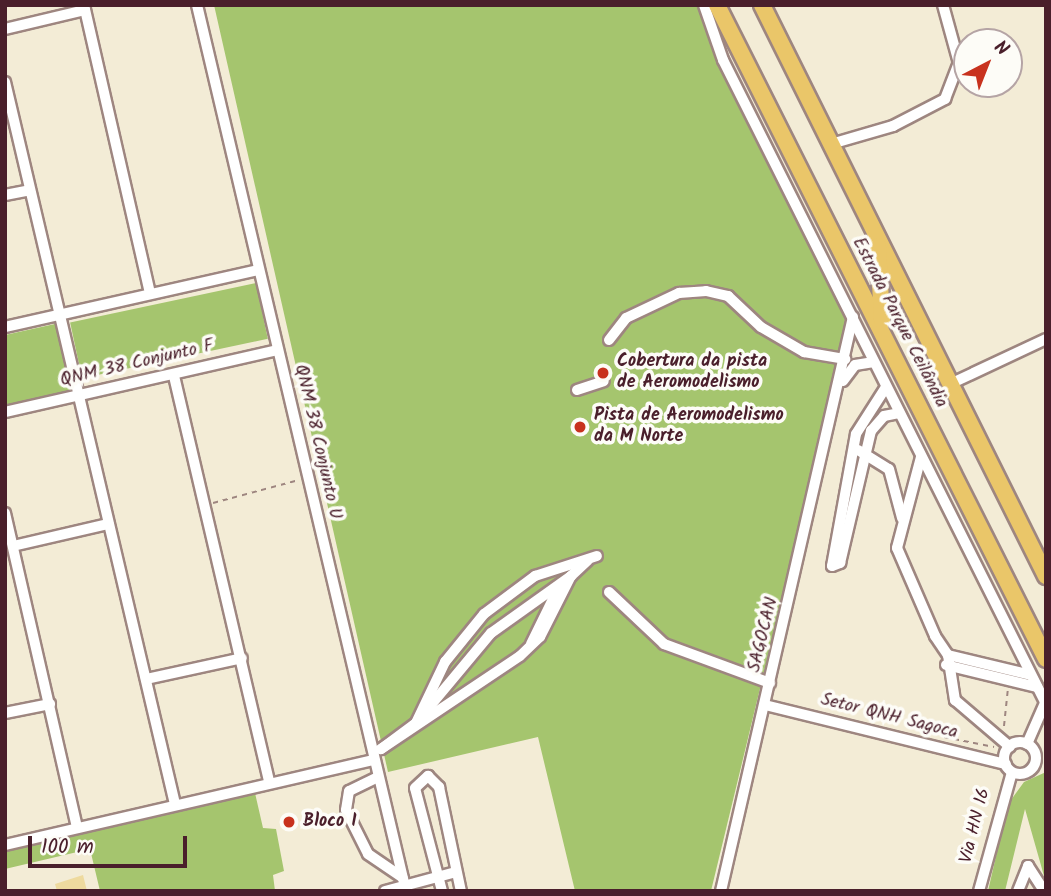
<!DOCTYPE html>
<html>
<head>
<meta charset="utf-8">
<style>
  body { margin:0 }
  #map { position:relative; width:1051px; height:896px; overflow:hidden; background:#f3ecd6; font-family:Kalam,sans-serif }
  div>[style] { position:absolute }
  .green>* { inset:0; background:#a5c56e; transform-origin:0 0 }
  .sand>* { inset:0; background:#eeda9e }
  .path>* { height:2px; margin-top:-1px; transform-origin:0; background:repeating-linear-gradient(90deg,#9e8680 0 5px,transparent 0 10px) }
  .roads { filter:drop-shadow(2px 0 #9e8680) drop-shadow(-2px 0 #9e8680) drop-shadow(0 2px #9e8680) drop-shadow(0 -2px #9e8680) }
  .minor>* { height:10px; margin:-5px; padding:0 5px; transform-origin:5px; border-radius:5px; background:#fff }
  .minor>.ring { margin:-5px; padding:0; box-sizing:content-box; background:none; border:10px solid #fff; border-radius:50% }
  .highway>* { height:16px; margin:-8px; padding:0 8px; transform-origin:8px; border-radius:8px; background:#eac669 }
  .dots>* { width:19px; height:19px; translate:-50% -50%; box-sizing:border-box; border:4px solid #fdfcf7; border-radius:50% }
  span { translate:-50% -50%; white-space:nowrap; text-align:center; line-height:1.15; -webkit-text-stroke:7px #fdfcf7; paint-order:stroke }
  .street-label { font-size:18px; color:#4a1f2b }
  .poi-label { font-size:18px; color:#4a1f2b; font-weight:700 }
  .left { translate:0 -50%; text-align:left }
  .frame { position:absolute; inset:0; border:7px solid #4a1f2b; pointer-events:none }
  .north { position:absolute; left:953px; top:28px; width:70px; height:70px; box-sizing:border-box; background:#fdfcf7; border:2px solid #b5a4a5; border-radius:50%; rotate:42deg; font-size:19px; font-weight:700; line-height:28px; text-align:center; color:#4a1f2b }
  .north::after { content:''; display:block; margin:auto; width:24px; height:32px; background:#c8321e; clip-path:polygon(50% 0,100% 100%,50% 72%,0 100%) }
  .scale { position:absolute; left:28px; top:836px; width:159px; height:32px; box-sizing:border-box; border:4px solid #4a1f2b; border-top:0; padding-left:9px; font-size:21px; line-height:24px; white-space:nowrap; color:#4a1f2b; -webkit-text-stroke:5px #fdfcf7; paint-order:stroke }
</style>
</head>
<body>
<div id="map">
  <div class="green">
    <i style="clip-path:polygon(214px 5px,700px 5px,710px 40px,848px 325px,711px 891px,575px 891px,538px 737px,388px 772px)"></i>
    <i style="left:256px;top:283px;width:57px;height:190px;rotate:78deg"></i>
    <i style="clip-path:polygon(55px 324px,72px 392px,5px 408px,5px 335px)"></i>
    <i style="clip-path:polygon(1046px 772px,1046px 883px,1025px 809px,1005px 891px,988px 891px,1008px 804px,1024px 782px)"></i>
    <i style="clip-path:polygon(255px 793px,263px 828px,276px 829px,284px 871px,273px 875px,275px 891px,100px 891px,90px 849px,5px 869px,5px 852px)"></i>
  </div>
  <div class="sand">
    <i style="clip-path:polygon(83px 875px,87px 891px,57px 891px,55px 884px)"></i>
  </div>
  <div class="path">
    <i style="left:213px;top:503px;width:89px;rotate:-15deg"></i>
    <i style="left:1004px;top:726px;width:36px;rotate:-84deg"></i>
    <i style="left:944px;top:737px;width:51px;rotate:11.3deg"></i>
  </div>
  <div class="roads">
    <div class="minor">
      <i style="left:84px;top:5px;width:296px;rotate:77.1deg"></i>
      <i style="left:197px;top:5px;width:910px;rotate:76.73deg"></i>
      <i style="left:704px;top:5px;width:58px;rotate:70.9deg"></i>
      <i style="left:723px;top:60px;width:720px;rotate:63.36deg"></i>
      <i style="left:5px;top:29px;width:82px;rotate:-13.4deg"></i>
      <i style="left:5px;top:82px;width:742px;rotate:76.75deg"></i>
      <i style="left:831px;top:144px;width:65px;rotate:-16.2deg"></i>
      <i style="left:893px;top:126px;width:59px;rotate:-27.4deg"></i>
      <i style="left:945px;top:99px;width:39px;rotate:-69deg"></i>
      <i style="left:959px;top:63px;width:60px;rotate:-105.4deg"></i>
      <i style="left:5px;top:195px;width:25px;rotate:-11deg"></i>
      <i style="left:5px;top:327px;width:259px;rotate:-12.7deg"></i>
      <i style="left:609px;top:340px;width:28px;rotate:-52deg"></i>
      <i style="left:626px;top:318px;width:59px;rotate:-25.3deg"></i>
      <i style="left:679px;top:293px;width:27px;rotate:-4deg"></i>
      <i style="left:706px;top:291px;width:23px;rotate:13deg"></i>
      <i style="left:728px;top:296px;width:45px;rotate:43.2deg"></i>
      <i style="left:761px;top:327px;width:50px;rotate:30.2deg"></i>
      <i style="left:804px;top:352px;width:42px;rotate:9.7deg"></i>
      <i style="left:174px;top:376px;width:417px;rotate:76.8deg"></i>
      <i style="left:843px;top:381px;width:20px;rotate:-53deg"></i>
      <i style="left:855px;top:365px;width:19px;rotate:-9deg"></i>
      <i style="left:950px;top:384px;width:106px;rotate:-25.1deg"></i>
      <i style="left:886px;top:387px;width:56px;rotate:122.6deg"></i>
      <i style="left:856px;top:434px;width:134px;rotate:100.3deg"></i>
      <i style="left:832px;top:566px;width:9px;rotate:-21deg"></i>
      <i style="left:840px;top:563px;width:136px;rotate:-76.8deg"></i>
      <i style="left:871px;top:431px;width:20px;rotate:-49deg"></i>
      <i style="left:884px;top:416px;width:15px;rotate:-11deg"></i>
      <i style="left:577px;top:390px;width:28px;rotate:-18deg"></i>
      <i style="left:5px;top:412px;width:279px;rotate:-12.8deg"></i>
      <i style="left:858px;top:450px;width:36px;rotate:32deg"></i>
      <i style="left:889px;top:469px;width:51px;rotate:75.1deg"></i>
      <i style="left:921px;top:457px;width:94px;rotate:104.8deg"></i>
      <i style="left:897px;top:548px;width:96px;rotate:66.6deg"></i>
      <i style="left:935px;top:636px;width:23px;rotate:56deg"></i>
      <i style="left:948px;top:655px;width:85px;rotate:13.5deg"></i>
      <i style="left:5px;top:513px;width:323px;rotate:77.1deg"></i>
      <i style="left:13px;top:546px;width:98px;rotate:-13deg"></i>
      <i style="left:571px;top:576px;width:98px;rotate:144.5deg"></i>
      <i style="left:491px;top:633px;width:117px;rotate:129.8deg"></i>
      <i style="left:416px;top:723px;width:68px;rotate:-64.6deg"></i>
      <i style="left:445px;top:662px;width:62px;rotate:-50.9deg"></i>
      <i style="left:484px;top:614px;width:64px;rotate:-36.7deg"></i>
      <i style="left:535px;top:576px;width:65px;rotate:-17.9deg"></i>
      <i style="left:609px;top:592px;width:76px;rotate:43.4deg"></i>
      <i style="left:664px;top:644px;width:113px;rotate:20.2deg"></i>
      <i style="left:531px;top:644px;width:57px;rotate:-63.9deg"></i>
      <i style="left:948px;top:655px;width:46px;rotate:81.2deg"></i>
      <i style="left:955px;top:700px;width:72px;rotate:40.5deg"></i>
      <i style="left:946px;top:665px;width:94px;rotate:13.6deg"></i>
      <i style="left:146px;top:679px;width:98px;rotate:-12.3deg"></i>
      <i style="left:765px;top:705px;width:248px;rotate:13.8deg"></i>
      <i style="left:5px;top:713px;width:46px;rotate:-11.3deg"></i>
      <i style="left:416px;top:723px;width:44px;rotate:143.4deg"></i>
      <i style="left:381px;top:749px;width:167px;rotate:-33.8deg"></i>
      <i style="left:520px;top:656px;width:28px;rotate:-44deg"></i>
      <i style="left:540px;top:637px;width:68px;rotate:-63.1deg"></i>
      <i style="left:571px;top:576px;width:23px;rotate:-43deg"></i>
      <i class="ring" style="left:1004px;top:742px;width:22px;height:22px"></i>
      <i style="left:1027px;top:744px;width:45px;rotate:-66.3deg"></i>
      <i style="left:378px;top:777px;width:32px;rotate:154deg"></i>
      <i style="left:349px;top:791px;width:19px;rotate:99deg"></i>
      <i style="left:346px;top:810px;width:49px;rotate:63.4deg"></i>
      <i style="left:368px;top:854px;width:42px;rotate:34.4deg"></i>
      <i style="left:5px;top:845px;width:379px;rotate:-13deg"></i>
      <i style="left:385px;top:891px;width:73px;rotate:-15deg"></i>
      <i style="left:442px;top:891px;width:106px;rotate:-104.7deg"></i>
      <i style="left:415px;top:788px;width:18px;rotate:-43deg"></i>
      <i style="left:428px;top:776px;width:16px;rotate:45deg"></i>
      <i style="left:439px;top:787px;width:106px;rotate:78.1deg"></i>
      <i style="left:721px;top:891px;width:589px;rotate:-77.05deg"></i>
      <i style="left:979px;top:891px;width:123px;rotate:-74.5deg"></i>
      <i style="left:1018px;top:891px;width:27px;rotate:-68deg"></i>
      <i style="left:1028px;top:866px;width:30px;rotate:57deg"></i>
    </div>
    <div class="highway">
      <i style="left:717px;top:5px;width:732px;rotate:63.29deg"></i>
      <i style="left:762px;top:5px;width:638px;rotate:63.56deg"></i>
      <i style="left:878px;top:246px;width:75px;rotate:86.9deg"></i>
    </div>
  </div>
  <div class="dots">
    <i style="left:603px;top:373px;background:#c8321e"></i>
    <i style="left:580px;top:427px;background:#c8321e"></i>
    <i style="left:289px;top:822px;background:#c8321e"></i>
  </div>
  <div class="street-label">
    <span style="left:899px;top:323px;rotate:63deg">Estrada Parque Ceilândia</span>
    <span style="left:137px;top:364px;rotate:-13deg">QNM 38 Conjunto F</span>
    <span style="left:317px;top:442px;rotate:77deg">QNM 38 Conjunto U</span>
    <span style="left:764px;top:635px;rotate:-76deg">SAGOCAN</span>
    <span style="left:889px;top:717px;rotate:14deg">Setor QNH Sagoca</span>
    <span style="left:976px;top:826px;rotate:-76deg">Via HN 16</span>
  </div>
  <div class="poi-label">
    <span class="left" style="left:617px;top:373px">Cobertura da pista<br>de Aeromodelismo</span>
    <span class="left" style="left:594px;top:427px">Pista de Aeromodelismo<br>da M Norte</span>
    <span class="left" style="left:303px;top:822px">Bloco I</span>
  </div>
  <div class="frame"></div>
  <div class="north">N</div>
  <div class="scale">100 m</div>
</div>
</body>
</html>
